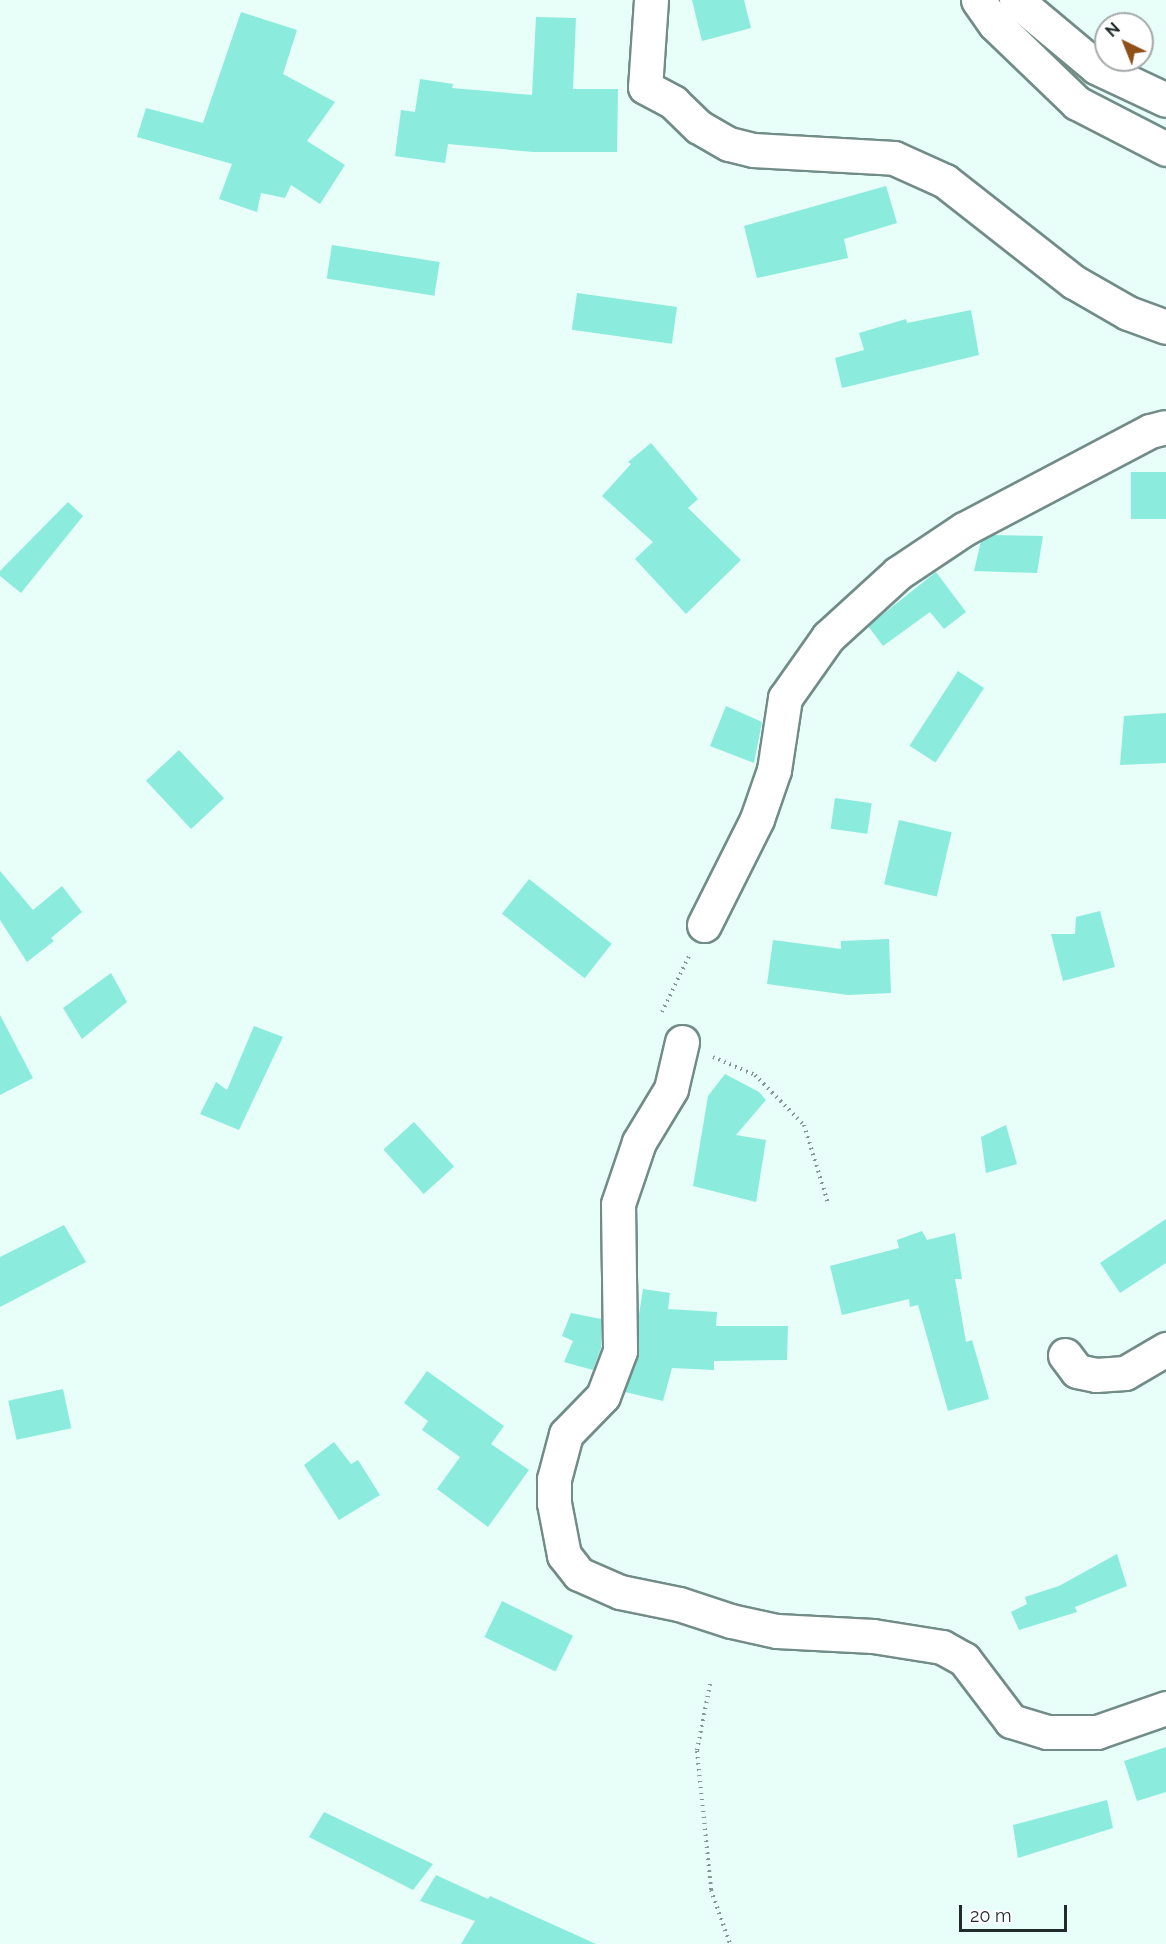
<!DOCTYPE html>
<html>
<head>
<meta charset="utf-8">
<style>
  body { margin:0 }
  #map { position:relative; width:1166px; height:1944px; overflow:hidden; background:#e7fef9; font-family:Raleway,sans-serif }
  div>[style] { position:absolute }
  .building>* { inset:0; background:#8becdd; transform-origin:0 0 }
  .path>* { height:4px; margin-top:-2px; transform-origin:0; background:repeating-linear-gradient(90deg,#859693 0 1.5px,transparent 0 6px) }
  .roads { filter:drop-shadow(2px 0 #728c87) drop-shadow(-2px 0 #728c87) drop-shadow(0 2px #728c87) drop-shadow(0 -2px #728c87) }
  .minor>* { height:33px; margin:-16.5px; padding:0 16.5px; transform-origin:16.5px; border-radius:16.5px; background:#fff }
  .highway>* { height:33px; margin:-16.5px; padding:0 16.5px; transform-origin:16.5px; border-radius:16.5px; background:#fff }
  span { translate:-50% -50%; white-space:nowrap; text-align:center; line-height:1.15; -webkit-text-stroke:5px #fff; paint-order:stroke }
  .north { position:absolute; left:1094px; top:12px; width:60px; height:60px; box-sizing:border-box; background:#fff; border:2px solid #a6abaa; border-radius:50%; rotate:317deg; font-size:16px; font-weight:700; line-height:24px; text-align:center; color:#212c2a }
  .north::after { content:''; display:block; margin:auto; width:21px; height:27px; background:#8f4f18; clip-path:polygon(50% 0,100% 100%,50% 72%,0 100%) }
  .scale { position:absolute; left:959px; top:1905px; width:108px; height:27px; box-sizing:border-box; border:3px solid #212c2a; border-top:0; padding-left:8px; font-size:18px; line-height:21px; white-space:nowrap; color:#212c2a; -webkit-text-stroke:4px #fff; paint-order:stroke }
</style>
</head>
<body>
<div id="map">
  <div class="building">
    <i style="clip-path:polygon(692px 0,744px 0,751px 28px,702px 41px)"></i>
    <i style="clip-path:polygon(241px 12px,297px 30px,283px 74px,335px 102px,307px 141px,345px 165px,320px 204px,291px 185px,285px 198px,261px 193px,257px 212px,219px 199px,232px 164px,137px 137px,146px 108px,203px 123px)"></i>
    <i style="clip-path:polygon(536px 17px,576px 18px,573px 89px,618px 89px,617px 152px,533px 152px,448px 144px,445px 163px,395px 156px,401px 110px,415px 112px,420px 79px,453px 84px,452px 88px,532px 95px)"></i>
    <i style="clip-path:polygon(886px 186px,897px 223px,844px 239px,848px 258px,757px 278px,744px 226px)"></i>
    <i style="left:332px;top:245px;width:109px;height:34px;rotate:9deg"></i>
    <i style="left:577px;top:293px;width:101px;height:37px;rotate:8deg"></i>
    <i style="clip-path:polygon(971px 310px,979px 355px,842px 388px,835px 358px,864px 350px,859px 333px,906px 319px,907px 323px)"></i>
    <i style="clip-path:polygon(651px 443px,698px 499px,688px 508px,741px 560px,686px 614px,635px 559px,653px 542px,602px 496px,631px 464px,628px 462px)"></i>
    <i style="left:1166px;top:472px;width:47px;height:35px;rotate:90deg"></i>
    <i style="clip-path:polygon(68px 502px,83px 516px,21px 593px,0 576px,0 571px)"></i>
    <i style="clip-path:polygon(992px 535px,1043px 536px,1037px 573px,974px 571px,981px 541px)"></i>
    <i style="clip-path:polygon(936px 572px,966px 612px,944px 629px,930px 612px,883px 646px,868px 626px)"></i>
    <i style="left:958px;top:671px;width:31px;height:89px;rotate:33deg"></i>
    <i style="clip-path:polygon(726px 706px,762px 722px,754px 763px,710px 746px)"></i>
    <i style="clip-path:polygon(1166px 713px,1166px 763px,1120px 765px,1124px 716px)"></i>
    <i style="left:179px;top:750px;width:66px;height:45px;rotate:47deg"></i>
    <i style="left:835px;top:798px;width:37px;height:31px;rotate:8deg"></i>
    <i style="left:899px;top:820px;width:54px;height:66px;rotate:13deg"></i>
    <i style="clip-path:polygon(0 871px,33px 910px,62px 886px,82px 912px,51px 938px,54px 941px,27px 962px,0 920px)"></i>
    <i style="left:529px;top:879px;width:105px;height:44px;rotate:38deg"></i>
    <i style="clip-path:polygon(1100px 911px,1115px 967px,1063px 981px,1051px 934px,1075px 934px,1076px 917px)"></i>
    <i style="clip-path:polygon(889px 939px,891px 993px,848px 995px,767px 984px,773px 940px,841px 949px,841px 941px)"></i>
    <i style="clip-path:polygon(111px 973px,127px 1002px,82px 1039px,63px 1008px)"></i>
    <i style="clip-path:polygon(0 1015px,33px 1078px,0 1095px)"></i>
    <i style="clip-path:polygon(254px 1026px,283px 1037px,239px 1130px,200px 1114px,216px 1082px,227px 1090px)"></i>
    <i style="clip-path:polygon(725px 1074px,759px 1092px,766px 1100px,736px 1135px,766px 1140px,756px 1202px,693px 1186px,708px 1096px)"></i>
    <i style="left:414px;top:1122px;width:60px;height:41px;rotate:48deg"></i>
    <i style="clip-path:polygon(1006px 1125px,1017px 1164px,986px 1173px,981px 1137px)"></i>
    <i style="clip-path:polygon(1166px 1219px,1166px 1263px,1120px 1293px,1100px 1263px)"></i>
    <i style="clip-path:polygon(64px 1225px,86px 1262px,0 1307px,0 1257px)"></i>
    <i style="clip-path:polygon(922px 1231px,927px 1240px,955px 1233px,962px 1279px,955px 1279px,966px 1342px,972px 1340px,989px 1399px,948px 1411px,918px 1305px,910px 1307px,909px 1299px,842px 1315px,830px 1266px,899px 1248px,897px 1240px)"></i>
    <i style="clip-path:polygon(643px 1289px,670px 1293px,668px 1309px,717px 1312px,716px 1326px,788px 1326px,787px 1360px,714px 1361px,714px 1370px,672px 1368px,663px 1401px,625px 1392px,638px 1357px,638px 1321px)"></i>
    <i style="clip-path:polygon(571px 1313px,601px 1319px,601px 1348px,593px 1370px,564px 1362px,573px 1341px,562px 1336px)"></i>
    <i style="clip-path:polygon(427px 1371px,504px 1426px,491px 1444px,529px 1470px,488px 1527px,437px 1489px,460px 1457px,422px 1430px,428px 1421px,404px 1403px)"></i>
    <i style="left:63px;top:1389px;width:40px;height:56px;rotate:78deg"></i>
    <i style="clip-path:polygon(334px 1442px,351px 1464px,358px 1460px,380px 1495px,339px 1520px,304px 1465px)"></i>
    <i style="clip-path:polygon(1117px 1554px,1127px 1586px,1075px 1607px,1077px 1612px,1019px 1630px,1011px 1612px,1027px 1604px,1025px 1597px,1059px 1586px)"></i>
    <i style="left:502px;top:1601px;width:79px;height:40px;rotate:26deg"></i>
    <i style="clip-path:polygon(1166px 1747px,1166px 1792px,1137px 1801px,1124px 1761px)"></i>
    <i style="clip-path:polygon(1107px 1800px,1113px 1828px,1018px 1858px,1013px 1825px)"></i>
    <i style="clip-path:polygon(324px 1812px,433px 1864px,413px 1890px,309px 1837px)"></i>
    <i style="clip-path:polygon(436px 1875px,488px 1899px,490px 1896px,596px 1944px,461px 1944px,475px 1921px,420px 1901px)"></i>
  </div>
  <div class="path">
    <i style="left:662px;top:1012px;width:62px;rotate:-64.3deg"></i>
    <i style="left:713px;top:1057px;width:46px;rotate:23.2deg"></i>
    <i style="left:755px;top:1075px;width:70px;rotate:45.6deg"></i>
    <i style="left:804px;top:1125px;width:82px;rotate:72.9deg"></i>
    <i style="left:710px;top:1684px;width:68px;rotate:101deg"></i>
    <i style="left:697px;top:1751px;width:140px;rotate:84.2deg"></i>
    <i style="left:711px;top:1890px;width:57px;rotate:70.6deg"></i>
  </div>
  <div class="roads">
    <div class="minor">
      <i style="left:651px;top:0;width:87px;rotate:93.9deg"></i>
      <i style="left:645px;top:87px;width:32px;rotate:28deg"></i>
      <i style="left:673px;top:102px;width:36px;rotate:44deg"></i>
      <i style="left:699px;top:127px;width:34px;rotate:30deg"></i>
      <i style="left:729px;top:144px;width:25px;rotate:14deg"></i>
      <i style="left:753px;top:150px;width:141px;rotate:3.2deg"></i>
      <i style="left:894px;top:158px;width:56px;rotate:24.3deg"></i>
      <i style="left:945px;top:181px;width:164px;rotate:38.1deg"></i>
      <i style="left:1074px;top:282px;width:62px;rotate:29.9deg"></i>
      <i style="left:1128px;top:313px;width:40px;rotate:20.2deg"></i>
      <i style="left:704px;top:925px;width:119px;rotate:-63.4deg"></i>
      <i style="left:757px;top:819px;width:52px;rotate:-70.9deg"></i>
      <i style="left:774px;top:770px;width:73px;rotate:-81.3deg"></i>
      <i style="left:785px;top:698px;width:75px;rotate:-54.8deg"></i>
      <i style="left:828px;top:637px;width:95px;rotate:-42.4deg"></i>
      <i style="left:898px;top:573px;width:79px;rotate:-33.7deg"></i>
      <i style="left:964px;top:529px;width:210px;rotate:-27.8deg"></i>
      <i style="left:1150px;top:431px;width:16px;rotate:-14deg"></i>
      <i style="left:682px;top:1042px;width:48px;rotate:103.2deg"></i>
      <i style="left:671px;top:1089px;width:62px;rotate:121.1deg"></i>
      <i style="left:639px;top:1142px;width:65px;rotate:108.7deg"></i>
      <i style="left:618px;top:1204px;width:147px;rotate:89.2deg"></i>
      <i style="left:620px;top:1351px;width:48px;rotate:110.7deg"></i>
      <i style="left:603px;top:1396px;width:53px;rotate:134.2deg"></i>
      <i style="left:566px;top:1434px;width:47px;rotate:104.9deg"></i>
      <i style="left:554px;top:1479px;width:24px;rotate:90deg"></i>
      <i style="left:554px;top:1503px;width:53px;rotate:79.1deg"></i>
      <i style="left:564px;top:1555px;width:24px;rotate:52deg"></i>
      <i style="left:579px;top:1574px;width:45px;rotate:23.7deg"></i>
      <i style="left:620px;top:1592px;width:60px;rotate:11.5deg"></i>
      <i style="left:679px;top:1604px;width:55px;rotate:18.1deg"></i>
      <i style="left:731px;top:1621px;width:47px;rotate:12.3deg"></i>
      <i style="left:777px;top:1631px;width:96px;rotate:3deg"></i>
      <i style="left:873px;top:1636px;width:70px;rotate:9.1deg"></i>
      <i style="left:942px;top:1647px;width:25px;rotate:29deg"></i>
      <i style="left:964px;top:1659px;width:78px;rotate:52.8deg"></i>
      <i style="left:1011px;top:1721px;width:38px;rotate:17deg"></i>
      <i style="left:1047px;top:1732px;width:50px"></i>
      <i style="left:1097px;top:1732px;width:73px;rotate:-19.2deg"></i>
      <i style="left:1065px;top:1355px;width:20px;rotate:53deg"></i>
      <i style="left:1077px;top:1371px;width:19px;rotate:12deg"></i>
      <i style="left:1096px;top:1375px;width:29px;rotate:-4deg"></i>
      <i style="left:1125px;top:1373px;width:48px;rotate:-30.3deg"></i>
    </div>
    <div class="highway">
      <i style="left:978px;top:0;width:29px;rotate:55deg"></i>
      <i style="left:995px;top:24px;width:114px;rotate:43.9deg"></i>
      <i style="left:1077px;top:103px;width:100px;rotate:27.3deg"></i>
      <i style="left:1016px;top:0;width:104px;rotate:39.9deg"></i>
      <i style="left:1096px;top:67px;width:77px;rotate:25.2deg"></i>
    </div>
  </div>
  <div class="north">N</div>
  <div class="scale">20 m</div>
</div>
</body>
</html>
